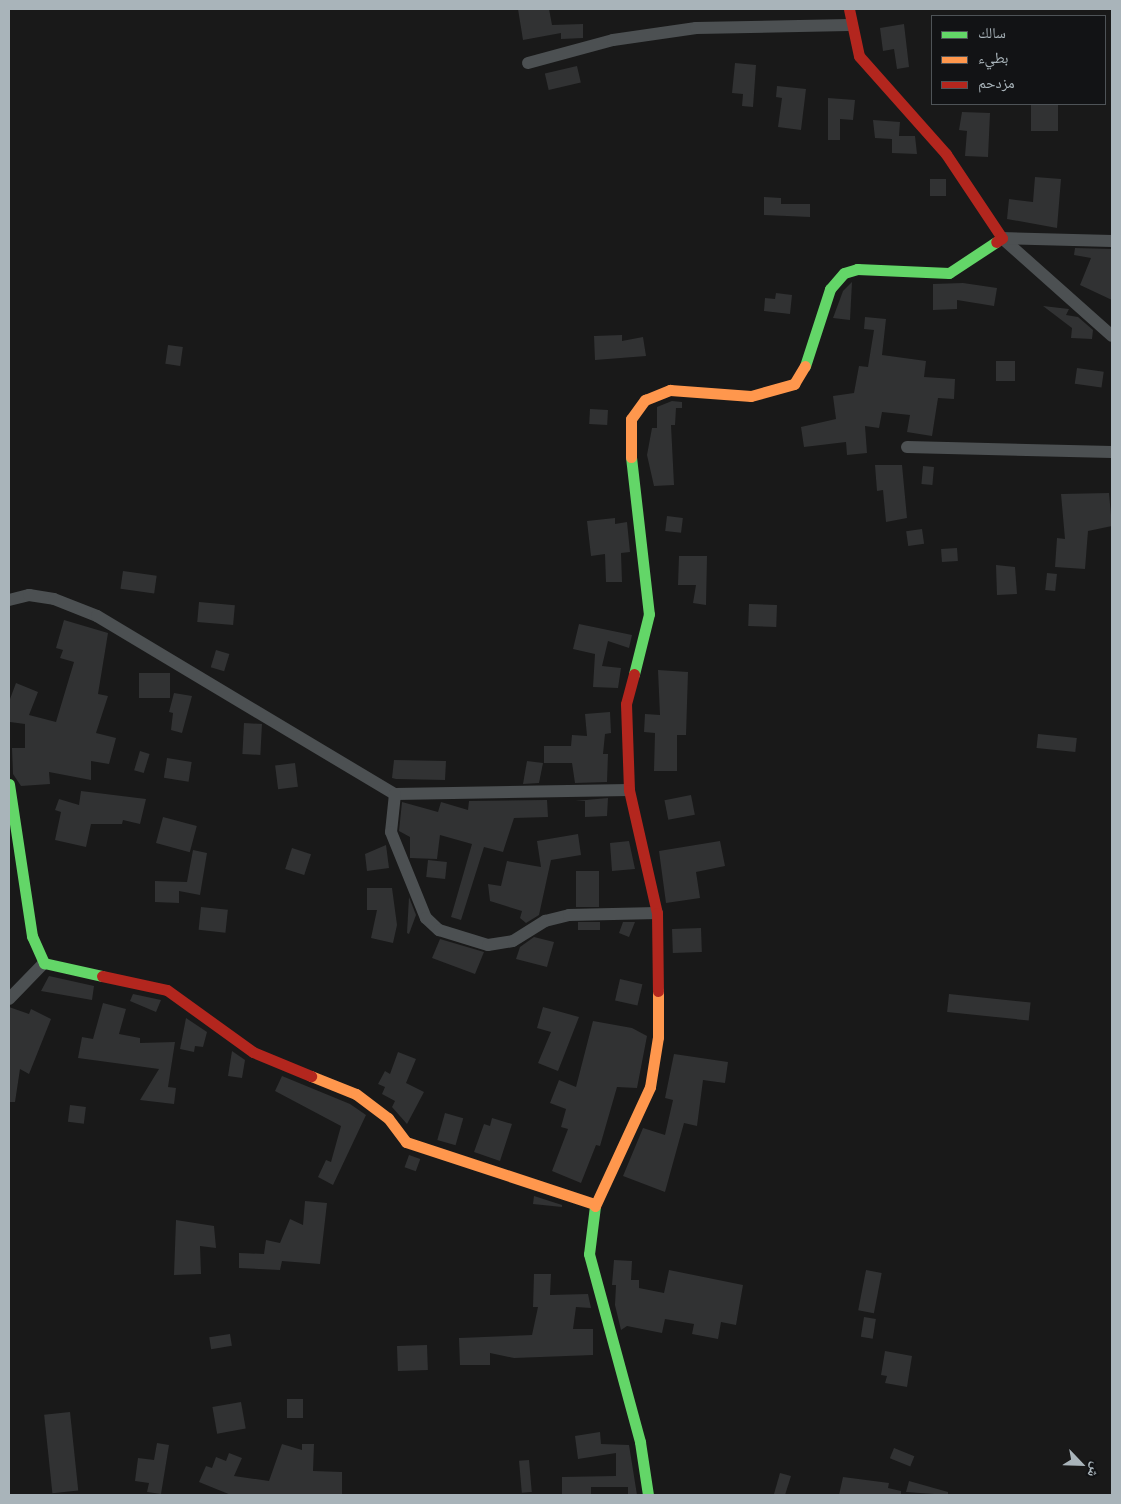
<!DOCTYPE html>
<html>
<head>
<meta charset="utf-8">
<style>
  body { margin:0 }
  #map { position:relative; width:1121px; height:1504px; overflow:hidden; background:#191919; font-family:"PT Sans","Noto Naskh Arabic",sans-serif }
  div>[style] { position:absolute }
  .building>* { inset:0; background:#313233; transform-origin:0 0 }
  .street>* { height:12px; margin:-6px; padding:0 6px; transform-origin:6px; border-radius:6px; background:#4c5052 }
  .fast>* { height:11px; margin:-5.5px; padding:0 5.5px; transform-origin:5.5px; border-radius:5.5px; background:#63d668 }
  .slow>* { height:11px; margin:-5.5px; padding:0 5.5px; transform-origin:5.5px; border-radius:5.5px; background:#ff974d }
  .jam>* { height:11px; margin:-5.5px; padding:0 5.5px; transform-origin:5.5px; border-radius:5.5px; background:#b3261e }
  span { translate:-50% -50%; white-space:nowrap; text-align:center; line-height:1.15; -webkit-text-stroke:4px #121315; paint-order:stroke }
  .frame { position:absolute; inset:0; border:10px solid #a9b4ba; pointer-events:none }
  .legend { position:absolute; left:931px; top:15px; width:175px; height:90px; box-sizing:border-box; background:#121315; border:1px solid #4e5357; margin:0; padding:6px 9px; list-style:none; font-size:15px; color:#a9b4ba }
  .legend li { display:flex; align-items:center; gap:10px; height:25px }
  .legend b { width:25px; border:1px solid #4e5357 }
  .north { position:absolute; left:1056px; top:1439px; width:50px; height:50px; -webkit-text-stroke:4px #121315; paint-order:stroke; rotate:114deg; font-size:14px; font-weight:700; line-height:20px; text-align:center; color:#a9b4ba }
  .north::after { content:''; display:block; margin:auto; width:18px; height:22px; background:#a9b4ba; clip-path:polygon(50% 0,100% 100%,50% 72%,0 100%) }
</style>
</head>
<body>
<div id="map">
  <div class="building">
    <i style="clip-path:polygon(518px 9px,549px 9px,552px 25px,583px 24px,583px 38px,561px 39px,561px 33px,523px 40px)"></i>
    <i style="clip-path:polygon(904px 24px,909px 67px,897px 69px,894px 49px,883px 51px,880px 28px)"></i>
    <i style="clip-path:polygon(735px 63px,756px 65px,753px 107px,742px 106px,743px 94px,732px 93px)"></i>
    <i style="left:577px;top:66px;width:17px;height:33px;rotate:77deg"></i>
    <i style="clip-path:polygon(777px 86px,806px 89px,801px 130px,778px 127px,782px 98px,776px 97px)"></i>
    <i style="clip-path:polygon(828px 98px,855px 100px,853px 120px,840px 119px,840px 140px,828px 140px)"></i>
    <i style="left:1031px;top:104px;width:27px;height:27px"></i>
    <i style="clip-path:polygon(962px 112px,990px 113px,988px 157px,965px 156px,967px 131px,959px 130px)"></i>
    <i style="clip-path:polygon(873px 120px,900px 122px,899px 136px,915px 136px,917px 154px,892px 153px,892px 139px,875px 138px)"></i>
    <i style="clip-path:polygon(1035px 177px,1061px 179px,1057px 228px,1007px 219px,1009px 199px,1033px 202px)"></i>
    <i style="left:946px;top:179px;width:17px;height:16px;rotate:90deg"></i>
    <i style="clip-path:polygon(764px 197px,781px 198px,781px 204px,810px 204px,810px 217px,764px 215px)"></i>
    <i style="clip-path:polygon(1075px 248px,1112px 249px,1112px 300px,1080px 285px,1091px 258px,1074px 255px)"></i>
    <i style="clip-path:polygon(852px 282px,850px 320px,833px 318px,843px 291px)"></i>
    <i style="clip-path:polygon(963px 283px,997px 288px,994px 306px,957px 300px,957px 309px,933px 310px,933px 284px)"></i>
    <i style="clip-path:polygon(776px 293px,792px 295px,790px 314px,764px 311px,765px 298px,775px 299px)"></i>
    <i style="clip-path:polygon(1043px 306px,1069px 309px,1066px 315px,1078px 317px,1093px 330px,1092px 339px,1071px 338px,1072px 328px)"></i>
    <i style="clip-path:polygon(865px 317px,886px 319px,882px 355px,926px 361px,924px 377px,955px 379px,954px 399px,938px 398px,932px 436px,907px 432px,910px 415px,882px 412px,879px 428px,865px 426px,867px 453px,847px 455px,846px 442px,804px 447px,801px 427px,836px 419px,833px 396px,854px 393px,859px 366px,868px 367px,874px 330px,864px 329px)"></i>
    <i style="clip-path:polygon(622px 335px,622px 341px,643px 337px,646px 356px,595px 360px,594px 336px)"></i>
    <i style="left:168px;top:345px;width:15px;height:19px;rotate:8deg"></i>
    <i style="left:996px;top:361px;width:19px;height:20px"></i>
    <i style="left:1077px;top:368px;width:27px;height:16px;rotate:8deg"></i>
    <i style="clip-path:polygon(672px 401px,682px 402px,682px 408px,676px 408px,675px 425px,671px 425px,674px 485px,654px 486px,647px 455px,652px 428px,657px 428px,657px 407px)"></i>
    <i style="left:590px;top:409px;width:18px;height:15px;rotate:3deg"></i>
    <i style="clip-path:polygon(875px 465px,902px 465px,907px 518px,886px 522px,883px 490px,877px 491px)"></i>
    <i style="left:923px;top:466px;width:11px;height:18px;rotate:5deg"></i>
    <i style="clip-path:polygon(1109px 493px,1112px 526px,1088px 531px,1085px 569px,1055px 567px,1057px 538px,1065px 539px,1061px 494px)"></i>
    <i style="left:667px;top:516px;width:16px;height:15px;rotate:7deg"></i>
    <i style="clip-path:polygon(615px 518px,615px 524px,627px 522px,630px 552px,621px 553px,622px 582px,606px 582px,605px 554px,591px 556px,587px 521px)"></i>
    <i style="left:922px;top:529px;width:15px;height:16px;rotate:82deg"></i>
    <i style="left:957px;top:548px;width:13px;height:16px;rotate:86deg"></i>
    <i style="clip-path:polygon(679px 556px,707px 556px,706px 605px,693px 603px,696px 585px,678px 585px)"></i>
    <i style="clip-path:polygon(996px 565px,1015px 567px,1017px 594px,997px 595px)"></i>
    <i style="left:123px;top:571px;width:34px;height:18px;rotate:8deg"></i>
    <i style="left:1047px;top:573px;width:10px;height:17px;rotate:6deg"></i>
    <i style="left:199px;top:602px;width:36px;height:20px;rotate:5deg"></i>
    <i style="left:749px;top:604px;width:28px;height:22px;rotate:2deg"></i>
    <i style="clip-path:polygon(64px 620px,108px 633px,98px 694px,108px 696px,96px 733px,116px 738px,109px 764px,91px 761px,91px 780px,49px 772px,50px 784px,21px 786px,13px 774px,12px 748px,25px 748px,25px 724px,10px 722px,10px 699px,16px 683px,38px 692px,29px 715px,56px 722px,74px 662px,60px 658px,63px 650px,56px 648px)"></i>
    <i style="clip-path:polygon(579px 624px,632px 635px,629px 648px,608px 641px,602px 666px,621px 668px,618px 688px,593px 687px,595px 654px,573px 649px)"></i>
    <i style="left:216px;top:650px;width:14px;height:18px;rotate:17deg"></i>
    <i style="clip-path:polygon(658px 670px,688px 672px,686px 735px,677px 735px,677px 771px,654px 771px,655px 733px,644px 732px,645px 714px,660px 715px)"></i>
    <i style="left:139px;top:673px;width:31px;height:25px"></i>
    <i style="clip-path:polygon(174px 693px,192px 696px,182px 733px,171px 730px,173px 713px,169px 712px)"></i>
    <i style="clip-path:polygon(610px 712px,611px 733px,605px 734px,603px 754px,608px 754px,607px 782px,575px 783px,572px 763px,544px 763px,544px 746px,571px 746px,572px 735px,587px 736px,585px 714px)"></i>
    <i style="left:244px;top:723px;width:18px;height:31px;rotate:3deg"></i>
    <i style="left:1038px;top:734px;width:39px;height:14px;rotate:6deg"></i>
    <i style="left:140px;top:751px;width:10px;height:20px;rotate:17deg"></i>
    <i style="left:167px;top:758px;width:25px;height:20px;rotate:9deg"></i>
    <i style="clip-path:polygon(394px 760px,446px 761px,445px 780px,396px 779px,392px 778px)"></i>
    <i style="clip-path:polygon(527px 761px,543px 763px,539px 783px,523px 784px)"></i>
    <i style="left:295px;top:763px;width:24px;height:20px;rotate:83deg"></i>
    <i style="clip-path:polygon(81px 791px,146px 799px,140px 824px,123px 820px,122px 824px,91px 824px,86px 847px,55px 840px,61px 812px,55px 810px,59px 799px,79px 805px)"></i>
    <i style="left:691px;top:795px;width:20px;height:27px;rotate:79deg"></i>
    <i style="clip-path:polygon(608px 798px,607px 816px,585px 817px,585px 801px,575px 801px)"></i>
    <i style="clip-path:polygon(547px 800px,548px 817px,514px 818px,503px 852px,484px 847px,461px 920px,451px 917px,472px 844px,440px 835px,437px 859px,410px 858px,410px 837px,399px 831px,402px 802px,438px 812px,441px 802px,468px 810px,469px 801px)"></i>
    <i style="left:163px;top:817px;width:35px;height:27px;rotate:15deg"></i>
    <i style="clip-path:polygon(578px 834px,581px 855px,551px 860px,539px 915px,526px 923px,520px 918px,522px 911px,490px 901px,488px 884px,501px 886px,507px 861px,541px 867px,537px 841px)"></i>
    <i style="clip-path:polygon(629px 841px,635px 869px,612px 871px,610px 843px)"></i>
    <i style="clip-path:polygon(720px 841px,725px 866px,696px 872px,700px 898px,666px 903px,659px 851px)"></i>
    <i style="clip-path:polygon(386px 845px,389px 868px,367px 871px,365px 854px)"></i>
    <i style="left:292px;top:848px;width:20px;height:22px;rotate:18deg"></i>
    <i style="clip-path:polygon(193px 850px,207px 853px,200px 895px,179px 891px,179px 903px,155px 902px,155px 881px,187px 882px)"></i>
    <i style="left:428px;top:860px;width:19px;height:17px;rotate:6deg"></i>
    <i style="left:576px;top:871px;width:23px;height:36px"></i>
    <i style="clip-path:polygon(367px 888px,392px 888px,397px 925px,393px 943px,371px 938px,377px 910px,367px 910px)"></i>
    <i style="clip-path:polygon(409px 897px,416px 915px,409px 934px,407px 933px)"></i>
    <i style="left:201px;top:907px;width:27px;height:23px;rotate:6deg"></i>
    <i style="left:600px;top:922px;width:8px;height:22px;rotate:90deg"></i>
    <i style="clip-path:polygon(623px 922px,635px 922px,629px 937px,619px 933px)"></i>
    <i style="left:701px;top:928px;width:24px;height:29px;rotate:88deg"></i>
    <i style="clip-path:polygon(534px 937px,554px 942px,547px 967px,516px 959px,520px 947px)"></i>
    <i style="clip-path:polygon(440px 939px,484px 952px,475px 974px,432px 958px)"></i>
    <i style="clip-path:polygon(49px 976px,94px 986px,92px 1000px,41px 991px)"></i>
    <i style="left:620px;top:979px;width:23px;height:22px;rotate:13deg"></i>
    <i style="clip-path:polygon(133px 994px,161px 1000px,156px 1012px,130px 1001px)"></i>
    <i style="left:949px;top:994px;width:82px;height:18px;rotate:6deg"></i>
    <i style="clip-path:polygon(103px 1003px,126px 1009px,119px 1034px,140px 1038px,140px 1043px,175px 1042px,168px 1087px,176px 1088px,174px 1104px,140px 1100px,159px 1069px,78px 1058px,82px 1037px,93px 1039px)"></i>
    <i style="clip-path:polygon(9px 1007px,29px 1014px,31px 1009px,51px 1019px,29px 1074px,20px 1069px,15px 1102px,9px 1102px)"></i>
    <i style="clip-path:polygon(543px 1007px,579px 1017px,558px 1071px,538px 1063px,551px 1032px,537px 1028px)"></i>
    <i style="clip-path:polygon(186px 1018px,207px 1032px,203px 1047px,195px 1046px,194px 1052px,180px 1049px)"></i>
    <i style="clip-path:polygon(593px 1021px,632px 1028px,647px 1036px,637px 1088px,617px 1087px,600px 1146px,596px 1145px,581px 1183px,552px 1171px,568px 1129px,561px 1127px,566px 1109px,550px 1103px,559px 1080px,576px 1087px)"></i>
    <i style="clip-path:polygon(232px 1051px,245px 1060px,242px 1078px,228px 1076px)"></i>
    <i style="clip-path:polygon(398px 1052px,416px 1059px,406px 1083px,424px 1092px,407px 1124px,392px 1107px,395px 1101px,382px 1094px,385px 1087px,378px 1084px,385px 1071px,390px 1074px)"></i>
    <i style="clip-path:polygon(674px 1054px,728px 1062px,725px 1083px,703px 1080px,697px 1126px,684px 1123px,665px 1192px,623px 1176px,643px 1128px,665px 1135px,673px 1100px,665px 1098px)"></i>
    <i style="clip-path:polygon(282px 1076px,350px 1104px,366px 1115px,333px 1185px,318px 1177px,326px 1160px,331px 1162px,341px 1126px,275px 1091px)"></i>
    <i style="left:70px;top:1105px;width:16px;height:17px;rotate:7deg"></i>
    <i style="left:445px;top:1113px;width:19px;height:28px;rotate:16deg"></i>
    <i style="clip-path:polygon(492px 1118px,512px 1124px,500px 1161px,474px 1152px,484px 1124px,490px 1126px)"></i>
    <i style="left:409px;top:1155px;width:12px;height:13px;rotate:20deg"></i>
    <i style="clip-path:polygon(534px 1196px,562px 1205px,562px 1207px,533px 1204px)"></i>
    <i style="clip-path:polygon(305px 1201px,327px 1203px,320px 1264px,282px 1261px,280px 1270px,239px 1268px,239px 1253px,264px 1254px,266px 1240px,280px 1243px,290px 1219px,303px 1225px)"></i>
    <i style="clip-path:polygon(176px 1220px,214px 1226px,216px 1248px,200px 1246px,201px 1274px,174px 1275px)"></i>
    <i style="clip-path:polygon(614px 1260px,632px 1261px,631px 1280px,639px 1280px,639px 1288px,664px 1293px,669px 1270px,743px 1285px,736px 1325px,721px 1322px,718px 1339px,692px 1334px,694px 1324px,665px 1319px,662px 1333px,627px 1326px,621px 1330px,615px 1305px,616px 1285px,612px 1285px)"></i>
    <i style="left:866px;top:1270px;width:16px;height:41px;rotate:11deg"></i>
    <i style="clip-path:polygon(534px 1274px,551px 1274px,550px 1295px,588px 1294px,591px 1308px,576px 1307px,573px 1329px,593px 1329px,593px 1355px,514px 1358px,490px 1353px,490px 1365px,460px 1365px,459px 1338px,532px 1335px,538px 1307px,533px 1307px)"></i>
    <i style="left:864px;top:1317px;width:12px;height:20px;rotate:9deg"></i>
    <i style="left:230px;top:1334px;width:12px;height:21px;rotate:81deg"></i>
    <i style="left:427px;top:1345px;width:25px;height:30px;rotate:88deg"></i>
    <i style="clip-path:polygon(885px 1351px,912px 1356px,907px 1387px,885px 1383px,887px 1376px,881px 1375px)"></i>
    <i style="left:287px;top:1399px;width:16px;height:19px"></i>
    <i style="left:241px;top:1402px;width:27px;height:29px;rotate:80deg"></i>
    <i style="left:70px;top:1412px;width:79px;height:26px;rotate:84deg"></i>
    <i style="clip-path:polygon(600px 1432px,601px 1444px,629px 1445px,637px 1495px,628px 1495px,628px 1487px,591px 1487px,591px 1495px,562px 1495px,562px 1477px,616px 1476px,616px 1453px,578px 1459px,575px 1436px)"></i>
    <i style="clip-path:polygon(157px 1443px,169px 1445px,161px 1494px,147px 1492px,149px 1483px,135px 1481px,138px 1458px,154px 1460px)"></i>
    <i style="clip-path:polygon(282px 1444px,302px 1450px,302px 1444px,314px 1444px,313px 1471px,342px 1472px,342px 1495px,231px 1495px,199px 1482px,206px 1466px,212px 1468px,216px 1457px,226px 1461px,229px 1453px,242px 1458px,234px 1476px,269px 1481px)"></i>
    <i style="left:894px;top:1448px;width:22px;height:11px;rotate:22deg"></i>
    <i style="left:529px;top:1460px;width:32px;height:10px;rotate:85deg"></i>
    <i style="clip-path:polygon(780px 1473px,791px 1476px,785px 1495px,774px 1494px)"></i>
    <i style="clip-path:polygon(843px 1477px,889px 1483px,888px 1488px,901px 1491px,901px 1495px,839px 1495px)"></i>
    <i style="clip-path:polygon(909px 1481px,948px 1492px,948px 1495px,906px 1492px)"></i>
  </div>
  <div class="street">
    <i style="left:528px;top:63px;width:88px;rotate:-15.1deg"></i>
    <i style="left:613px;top:40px;width:84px;rotate:-8.2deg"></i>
    <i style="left:696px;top:28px;width:153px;rotate:-1.1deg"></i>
    <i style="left:1002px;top:238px;width:147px;rotate:41.7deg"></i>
    <i style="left:1002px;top:238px;width:110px;rotate:1.6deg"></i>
    <i style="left:907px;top:447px;width:205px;rotate:1.4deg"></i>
    <i style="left:9px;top:600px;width:21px;rotate:-14deg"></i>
    <i style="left:29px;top:595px;width:25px;rotate:9deg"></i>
    <i style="left:54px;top:599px;width:46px;rotate:21.6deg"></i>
    <i style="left:97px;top:616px;width:347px;rotate:30.9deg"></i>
    <i style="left:395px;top:794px;width:234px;rotate:-1deg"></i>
    <i style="left:395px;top:794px;width:38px;rotate:96deg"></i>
    <i style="left:391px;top:832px;width:93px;rotate:67.9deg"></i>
    <i style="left:426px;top:918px;width:18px;rotate:43deg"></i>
    <i style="left:439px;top:930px;width:51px;rotate:17deg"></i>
    <i style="left:488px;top:945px;width:25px;rotate:-9deg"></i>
    <i style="left:513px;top:941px;width:38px;rotate:-32deg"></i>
    <i style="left:545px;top:921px;width:25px;rotate:-14deg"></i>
    <i style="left:569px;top:915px;width:88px;rotate:-1.3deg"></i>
    <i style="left:9px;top:999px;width:50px;rotate:-45.8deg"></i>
  </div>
  <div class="fast">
    <i style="left:805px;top:366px;width:81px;rotate:-72deg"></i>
    <i style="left:830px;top:289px;width:21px;rotate:-49deg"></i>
    <i style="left:844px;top:273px;width:14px;rotate:-17deg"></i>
    <i style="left:857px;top:269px;width:92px;rotate:2.5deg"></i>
    <i style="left:949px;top:273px;width:56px;rotate:-33.4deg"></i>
    <i style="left:631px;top:457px;width:158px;rotate:83.5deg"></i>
    <i style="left:649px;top:614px;width:62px;rotate:104deg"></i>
    <i style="left:9px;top:784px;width:154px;rotate:81.4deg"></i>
    <i style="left:32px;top:936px;width:30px;rotate:66deg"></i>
    <i style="left:44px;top:963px;width:59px;rotate:12.6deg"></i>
    <i style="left:595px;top:1206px;width:48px;rotate:97.1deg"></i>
    <i style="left:589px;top:1254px;width:195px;rotate:74.8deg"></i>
    <i style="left:640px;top:1442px;width:54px;rotate:81.4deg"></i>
  </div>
  <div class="slow">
    <i style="left:631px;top:457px;width:38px;rotate:-90deg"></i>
    <i style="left:631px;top:419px;width:24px;rotate:-54deg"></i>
    <i style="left:645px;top:400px;width:27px;rotate:-22deg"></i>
    <i style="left:670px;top:390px;width:81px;rotate:4.2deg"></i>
    <i style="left:751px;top:396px;width:45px;rotate:-15.6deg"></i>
    <i style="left:794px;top:384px;width:21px;rotate:-59deg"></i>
    <i style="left:311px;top:1076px;width:48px;rotate:21.8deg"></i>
    <i style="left:356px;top:1094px;width:40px;rotate:37deg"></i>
    <i style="left:388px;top:1118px;width:30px;rotate:53deg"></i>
    <i style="left:406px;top:1142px;width:199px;rotate:18.2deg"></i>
    <i style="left:595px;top:1206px;width:131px;rotate:-65.2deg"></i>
    <i style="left:650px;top:1087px;width:51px;rotate:-80.9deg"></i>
    <i style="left:658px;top:1037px;width:46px;rotate:-90deg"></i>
  </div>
  <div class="jam">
    <i style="left:849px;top:9px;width:48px;rotate:78deg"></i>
    <i style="left:859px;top:56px;width:131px;rotate:48.4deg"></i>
    <i style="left:946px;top:154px;width:101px;rotate:56.3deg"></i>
    <i style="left:1002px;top:238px;width:7px;rotate:146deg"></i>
    <i style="left:634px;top:674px;width:31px;rotate:105deg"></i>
    <i style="left:626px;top:704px;width:86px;rotate:88deg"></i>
    <i style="left:629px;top:790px;width:126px;rotate:77.2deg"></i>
    <i style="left:657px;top:913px;width:78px;rotate:89.3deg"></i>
    <i style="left:102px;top:976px;width:66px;rotate:12.2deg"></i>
    <i style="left:167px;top:990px;width:106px;rotate:35.8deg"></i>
    <i style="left:253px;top:1052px;width:63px;rotate:22.5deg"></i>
  </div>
  <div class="frame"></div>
  <ul class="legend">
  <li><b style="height:6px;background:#63d668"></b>سالك</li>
  <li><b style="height:6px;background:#ff974d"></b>بطيء</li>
  <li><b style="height:6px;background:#b3261e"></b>مزدحم</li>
  </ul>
  <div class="north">ش</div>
</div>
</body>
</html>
